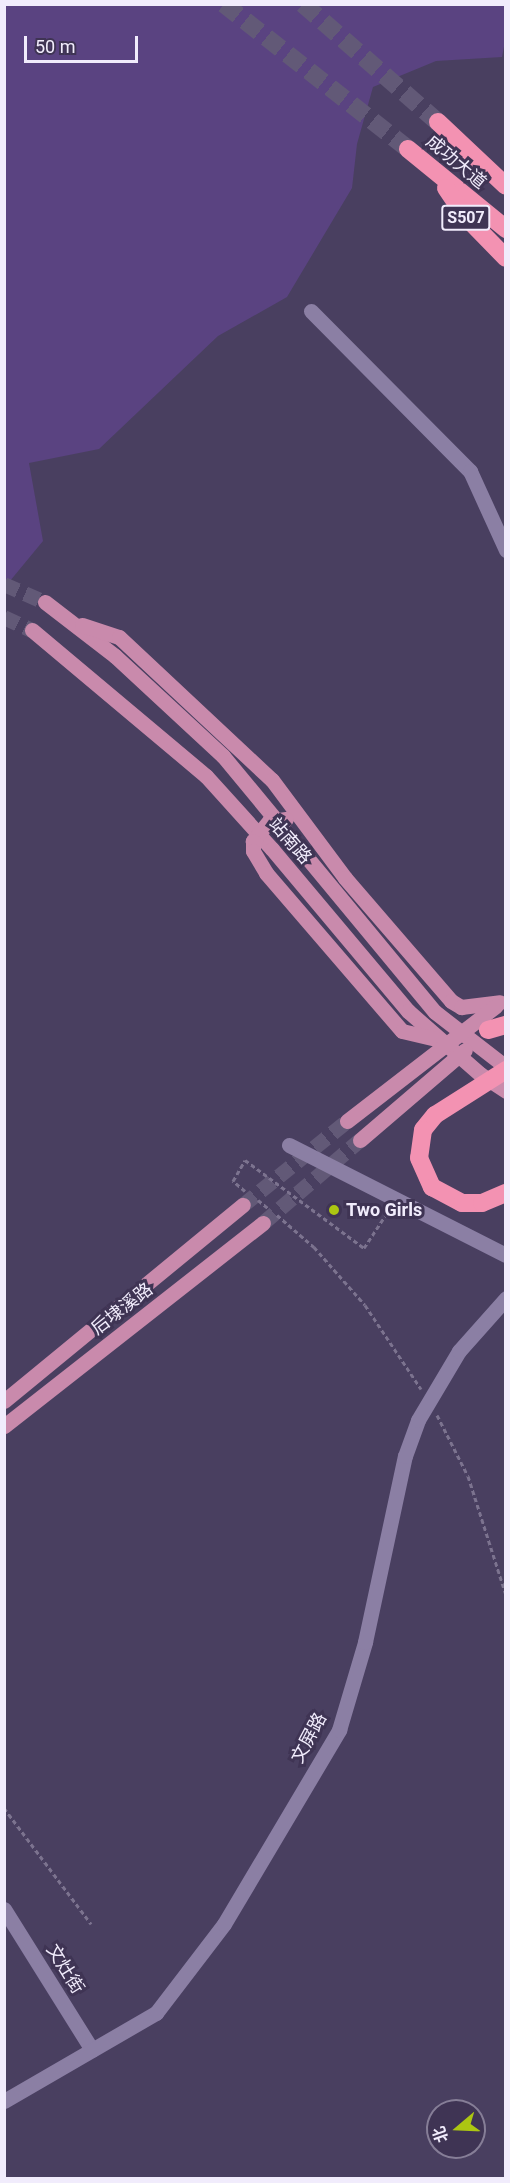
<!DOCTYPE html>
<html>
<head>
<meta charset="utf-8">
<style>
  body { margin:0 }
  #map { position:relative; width:510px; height:2183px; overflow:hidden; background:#493f60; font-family:Roboto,"Noto Sans SC",sans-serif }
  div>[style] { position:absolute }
  .green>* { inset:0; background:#5a4381 }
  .major-tunnel>* { height:15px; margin-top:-7.5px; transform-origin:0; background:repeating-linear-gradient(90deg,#625977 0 15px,transparent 0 23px) }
  .highway-tunnel>* { height:18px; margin-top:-9px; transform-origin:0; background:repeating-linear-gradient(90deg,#625977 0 18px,transparent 0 27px) }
  .path>* { height:3px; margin-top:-1.5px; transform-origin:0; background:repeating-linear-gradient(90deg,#7c738f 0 4.5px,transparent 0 7.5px) }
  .minor>* { height:15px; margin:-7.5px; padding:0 7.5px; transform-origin:7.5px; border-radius:7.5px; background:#8b7fa4 }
  .major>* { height:15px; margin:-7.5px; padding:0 7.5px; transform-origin:7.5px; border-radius:7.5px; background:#c98aac }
  .highway>* { height:18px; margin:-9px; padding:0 9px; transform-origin:9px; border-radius:9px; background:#f392b2 }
  .dots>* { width:16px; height:16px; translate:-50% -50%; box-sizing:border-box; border:3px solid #3f3454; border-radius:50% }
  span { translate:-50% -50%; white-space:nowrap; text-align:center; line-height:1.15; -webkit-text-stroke:6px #3f3454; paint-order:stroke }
  .shield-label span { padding:2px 4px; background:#3f3454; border:2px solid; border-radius:4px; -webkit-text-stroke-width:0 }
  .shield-label { font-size:16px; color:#f1ecfc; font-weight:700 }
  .street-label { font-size:18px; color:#f1ecfc }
  .poi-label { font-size:18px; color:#f1ecfc; font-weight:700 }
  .left { translate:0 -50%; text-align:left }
  .frame { position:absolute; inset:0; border:6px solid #f1ecfc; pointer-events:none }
  .north { position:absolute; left:426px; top:2099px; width:60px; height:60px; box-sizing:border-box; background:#3f3454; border:2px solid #867e97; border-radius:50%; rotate:251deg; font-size:16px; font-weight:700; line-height:24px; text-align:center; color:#f1ecfc }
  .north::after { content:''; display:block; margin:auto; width:21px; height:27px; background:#acc612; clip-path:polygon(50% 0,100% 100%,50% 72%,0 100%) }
  .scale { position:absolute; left:24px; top:36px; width:114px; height:27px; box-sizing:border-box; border:3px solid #f1ecfc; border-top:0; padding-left:8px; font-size:18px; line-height:21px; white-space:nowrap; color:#f1ecfc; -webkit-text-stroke:4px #3f3454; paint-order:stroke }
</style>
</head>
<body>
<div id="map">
  <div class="green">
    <i style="clip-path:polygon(5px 4px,505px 5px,506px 36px,502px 57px,436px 61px,373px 87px,357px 144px,352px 188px,287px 297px,218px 336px,99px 449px,29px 463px,43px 541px,5px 587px)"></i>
  </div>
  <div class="major-tunnel">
    <i style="left:4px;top:584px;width:45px;rotate:23.7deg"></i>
    <i style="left:4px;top:617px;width:31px;rotate:25deg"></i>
    <i style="left:243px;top:1205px;width:134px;rotate:-38.9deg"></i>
    <i style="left:263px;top:1223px;width:128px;rotate:-40.6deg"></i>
  </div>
  <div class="highway-tunnel">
    <i style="left:224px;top:4px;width:234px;rotate:38.2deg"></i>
    <i style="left:303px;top:4px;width:179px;rotate:41.2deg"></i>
  </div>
  <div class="path">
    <i style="left:245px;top:1191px;width:16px;rotate:-140deg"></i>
    <i style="left:233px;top:1181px;width:24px;rotate:-60deg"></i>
    <i style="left:245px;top:1160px;width:148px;rotate:36.5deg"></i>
    <i style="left:364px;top:1248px;width:45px;rotate:-56.7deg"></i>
    <i style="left:258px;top:1200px;width:14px;rotate:39deg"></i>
    <i style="left:277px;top:1215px;width:49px;rotate:40.9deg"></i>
    <i style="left:314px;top:1247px;width:77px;rotate:48.7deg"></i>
    <i style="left:365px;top:1305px;width:101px;rotate:56.3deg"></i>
    <i style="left:437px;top:1415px;width:68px;rotate:63.1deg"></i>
    <i style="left:468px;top:1476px;width:125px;rotate:72.3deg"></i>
    <i style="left:4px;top:1808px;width:145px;rotate:53.1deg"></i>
  </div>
  <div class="minor">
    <i style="left:311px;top:311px;width:226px;rotate:45.2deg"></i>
    <i style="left:470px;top:471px;width:87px;rotate:65.5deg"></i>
    <i style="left:289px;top:1145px;width:243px;rotate:26.9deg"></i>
    <i style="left:4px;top:1909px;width:166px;rotate:58deg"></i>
    <i style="left:4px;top:2101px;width:176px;rotate:-30.1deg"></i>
    <i style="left:156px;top:2013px;width:112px;rotate:-52.6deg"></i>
    <i style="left:224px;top:1924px;width:226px;rotate:-59.3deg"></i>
    <i style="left:339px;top:1730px;width:92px;rotate:-73.5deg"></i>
    <i style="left:365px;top:1642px;width:190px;rotate:-77.9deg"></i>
    <i style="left:405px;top:1456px;width:38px;rotate:-70deg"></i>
    <i style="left:418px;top:1420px;width:80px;rotate:-59.3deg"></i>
    <i style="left:459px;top:1351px;width:71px;rotate:-48.4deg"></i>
  </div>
  <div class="major">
    <i style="left:45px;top:602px;width:88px;rotate:37.6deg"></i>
    <i style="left:115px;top:656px;width:147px;rotate:42.8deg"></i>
    <i style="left:223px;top:756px;width:332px;rotate:50.4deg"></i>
    <i style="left:435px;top:1012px;width:90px;rotate:37.8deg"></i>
    <i style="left:82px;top:625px;width:39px;rotate:18deg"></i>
    <i style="left:119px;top:637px;width:209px;rotate:43.1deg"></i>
    <i style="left:272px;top:780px;width:122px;rotate:53.3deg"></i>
    <i style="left:345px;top:878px;width:162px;rotate:49.2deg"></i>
    <i style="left:451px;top:1001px;width:12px;rotate:31deg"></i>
    <i style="left:461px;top:1007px;width:39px;rotate:-7deg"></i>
    <i style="left:32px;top:630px;width:227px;rotate:40deg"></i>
    <i style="left:206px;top:776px;width:98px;rotate:47.9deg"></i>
    <i style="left:272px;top:849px;width:212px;rotate:50deg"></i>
    <i style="left:408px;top:1011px;width:96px;rotate:41.2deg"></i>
    <i style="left:480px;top:1074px;width:31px;rotate:33deg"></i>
    <i style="left:286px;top:819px;width:17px;rotate:173deg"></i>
    <i style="left:269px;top:821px;width:26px;rotate:129deg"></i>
    <i style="left:253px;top:841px;width:10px;rotate:90deg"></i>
    <i style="left:253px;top:851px;width:26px;rotate:59deg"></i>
    <i style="left:266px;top:873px;width:208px;rotate:49.3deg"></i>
    <i style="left:402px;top:1031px;width:37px;rotate:13deg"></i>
    <i style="left:347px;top:1121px;width:188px;rotate:-37.7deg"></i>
    <i style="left:360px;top:1140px;width:138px;rotate:-40.6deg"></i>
    <i style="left:4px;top:1401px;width:309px;rotate:-39.4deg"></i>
    <i style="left:4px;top:1426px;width:329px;rotate:-38.1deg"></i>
  </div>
  <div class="highway">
    <i style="left:438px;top:122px;width:93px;rotate:43.3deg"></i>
    <i style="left:408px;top:149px;width:127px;rotate:39.2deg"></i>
    <i style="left:446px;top:188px;width:32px;rotate:56deg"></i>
    <i style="left:464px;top:215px;width:60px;rotate:45.7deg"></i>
    <i style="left:488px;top:1030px;width:19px;rotate:-16deg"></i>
    <i style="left:506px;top:1070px;width:84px;rotate:147.6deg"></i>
    <i style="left:435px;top:1115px;width:19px;rotate:129deg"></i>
    <i style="left:423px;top:1130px;width:28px;rotate:98deg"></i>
    <i style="left:419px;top:1158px;width:32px;rotate:66deg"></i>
    <i style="left:432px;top:1187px;width:34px;rotate:28deg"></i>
    <i style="left:462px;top:1203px;width:20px"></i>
    <i style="left:482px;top:1203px;width:26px;rotate:-23deg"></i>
  </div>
  <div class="dots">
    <i style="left:334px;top:1210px;background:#acc612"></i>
  </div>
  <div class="shield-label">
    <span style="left:466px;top:218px">S507</span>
  </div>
  <div class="street-label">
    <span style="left:456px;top:162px;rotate:40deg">成功大道</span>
    <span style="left:290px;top:841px;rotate:49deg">站南路</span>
    <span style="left:122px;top:1309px;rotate:-38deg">后埭溪路</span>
    <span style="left:309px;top:1738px;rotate:-62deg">文屏路</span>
    <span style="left:65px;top:1969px;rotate:58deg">文灶街</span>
  </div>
  <div class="poi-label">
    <span class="left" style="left:346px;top:1210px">Two Girls</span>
  </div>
  <div class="frame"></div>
  <div class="north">北</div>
  <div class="scale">50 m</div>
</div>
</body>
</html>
